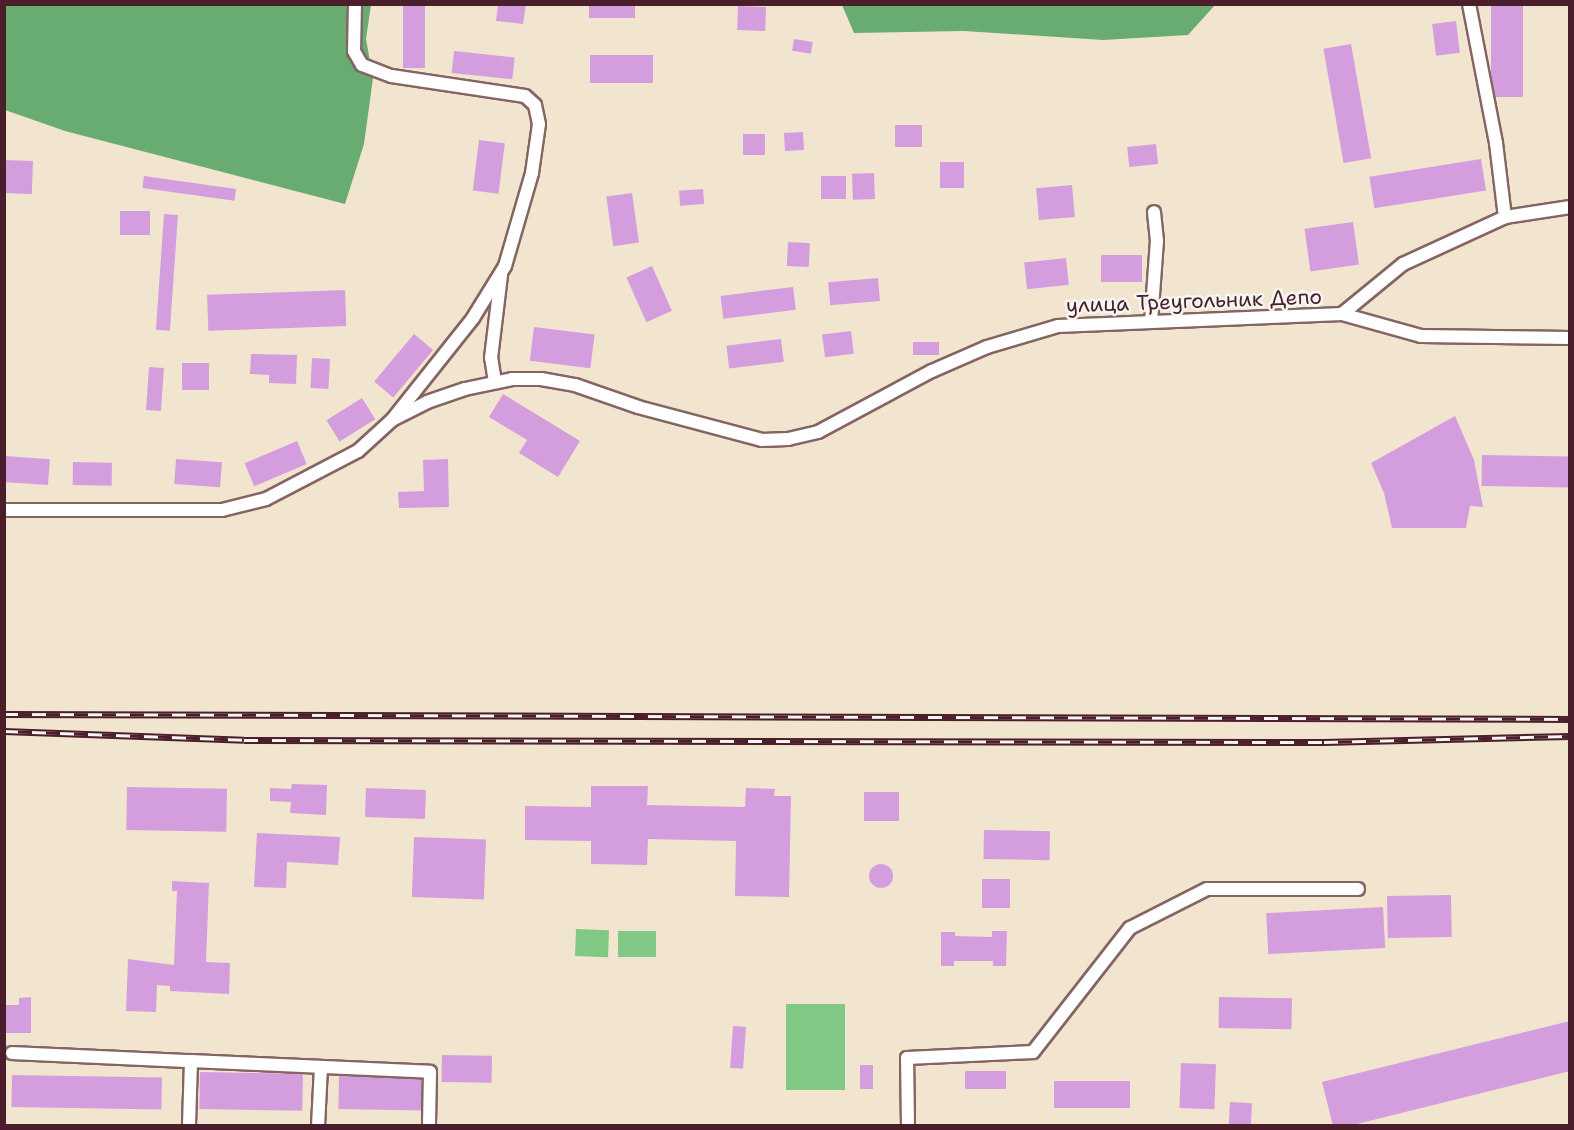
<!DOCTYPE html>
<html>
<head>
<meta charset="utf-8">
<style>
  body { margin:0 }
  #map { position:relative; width:1574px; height:1130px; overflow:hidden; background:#f2e5cf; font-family:"Shantell Sans",sans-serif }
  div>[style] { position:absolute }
  .green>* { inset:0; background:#80c884; transform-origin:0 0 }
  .forest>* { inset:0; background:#68ac72 }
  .building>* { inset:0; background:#d49ede; transform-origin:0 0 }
  .round { border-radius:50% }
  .roads { filter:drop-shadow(2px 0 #856464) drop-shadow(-2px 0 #856464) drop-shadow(0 2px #856464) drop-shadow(0 -2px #856464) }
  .street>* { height:12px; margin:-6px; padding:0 6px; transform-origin:6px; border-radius:6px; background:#fff }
  .rail>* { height:7px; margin-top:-3.5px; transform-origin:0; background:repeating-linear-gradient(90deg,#f6f6f2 0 14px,#4a1f2b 0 28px); box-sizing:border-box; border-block:2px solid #4a1f2b }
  span { translate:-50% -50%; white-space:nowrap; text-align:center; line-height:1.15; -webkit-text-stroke:5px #f6f6f2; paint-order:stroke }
  .street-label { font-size:21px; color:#4a1f2b }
  .frame { position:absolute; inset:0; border:6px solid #4a1f2b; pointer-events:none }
</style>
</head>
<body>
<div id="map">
  <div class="green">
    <i style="left:576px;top:929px;width:33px;height:27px;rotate:2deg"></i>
    <i style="left:618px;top:931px;width:38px;height:26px"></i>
    <i style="left:786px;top:1004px;width:59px;height:86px"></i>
  </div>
  <div class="forest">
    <i style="clip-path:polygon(5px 5px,371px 5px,366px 39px,373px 78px,364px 144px,345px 204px,65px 131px,5px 110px)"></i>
    <i style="clip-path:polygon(842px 5px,1215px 5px,1188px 35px,1103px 40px,964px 31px,854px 33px)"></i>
  </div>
  <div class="building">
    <i style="left:403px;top:4px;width:22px;height:64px"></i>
    <i style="clip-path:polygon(498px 4px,526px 4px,523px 24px,496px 21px)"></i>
    <i style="left:589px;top:4px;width:46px;height:14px"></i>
    <i style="left:1491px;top:4px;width:32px;height:93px"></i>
    <i style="left:738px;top:6px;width:28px;height:24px;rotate:2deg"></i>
    <i style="left:1456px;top:21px;width:32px;height:24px;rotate:83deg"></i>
    <i style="left:794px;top:39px;width:19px;height:12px;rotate:9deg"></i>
    <i style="left:1351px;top:44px;width:116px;height:28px;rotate:80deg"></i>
    <i style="left:454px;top:51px;width:61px;height:22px;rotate:6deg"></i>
    <i style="left:653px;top:55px;width:28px;height:63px;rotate:90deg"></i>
    <i style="left:895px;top:125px;width:27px;height:22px"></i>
    <i style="left:803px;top:132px;width:18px;height:19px;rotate:87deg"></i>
    <i style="left:743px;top:134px;width:22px;height:21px"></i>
    <i style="left:479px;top:140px;width:26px;height:51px;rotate:7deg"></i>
    <i style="left:1156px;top:144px;width:20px;height:29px;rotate:84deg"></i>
    <i style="left:1481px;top:159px;width:32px;height:113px;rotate:81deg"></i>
    <i style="left:4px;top:160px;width:29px;height:33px;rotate:2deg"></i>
    <i style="left:940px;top:162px;width:24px;height:26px"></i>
    <i style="left:874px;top:173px;width:26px;height:22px;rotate:88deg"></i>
    <i style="left:144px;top:176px;width:93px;height:12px;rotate:8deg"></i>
    <i style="left:821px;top:176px;width:25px;height:23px"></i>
    <i style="left:1072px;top:185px;width:32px;height:36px;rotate:85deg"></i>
    <i style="left:703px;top:189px;width:15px;height:24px;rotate:86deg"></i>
    <i style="left:632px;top:193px;width:50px;height:26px;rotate:82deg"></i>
    <i style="left:120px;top:211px;width:30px;height:24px"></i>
    <i style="left:164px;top:214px;width:14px;height:116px;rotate:4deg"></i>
    <i style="left:1353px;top:222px;width:43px;height:49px;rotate:82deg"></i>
    <i style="left:788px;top:242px;width:22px;height:24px;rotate:3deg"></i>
    <i style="left:1142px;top:255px;width:27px;height:41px;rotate:90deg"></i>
    <i style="left:1066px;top:258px;width:27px;height:42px;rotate:84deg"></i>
    <i style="left:652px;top:266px;width:49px;height:28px;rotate:66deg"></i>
    <i style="left:878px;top:278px;width:23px;height:50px;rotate:85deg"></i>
    <i style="left:793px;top:287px;width:23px;height:73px;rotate:83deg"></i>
    <i style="left:345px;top:290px;width:36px;height:138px;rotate:88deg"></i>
    <i style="left:534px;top:327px;width:61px;height:34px;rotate:7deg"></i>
    <i style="left:851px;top:331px;width:23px;height:29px;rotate:83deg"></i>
    <i style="left:414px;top:334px;width:25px;height:62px;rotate:40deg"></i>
    <i style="left:781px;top:339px;width:23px;height:55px;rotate:83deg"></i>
    <i style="left:913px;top:342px;width:26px;height:13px"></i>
    <i style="clip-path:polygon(251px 354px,297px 355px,296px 384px,269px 383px,269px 375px,250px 374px)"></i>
    <i style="left:312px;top:358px;width:18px;height:30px;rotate:3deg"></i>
    <i style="left:182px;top:363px;width:27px;height:27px"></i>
    <i style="left:149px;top:367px;width:15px;height:43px;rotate:4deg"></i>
    <i style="clip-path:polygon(503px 394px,580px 441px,558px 477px,519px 453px,527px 440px,489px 417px)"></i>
    <i style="left:362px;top:398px;width:25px;height:42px;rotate:58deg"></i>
    <i style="clip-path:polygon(1455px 416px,1474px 460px,1483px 507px,1470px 506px,1466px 528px,1392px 528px,1384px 493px,1371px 463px)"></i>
    <i style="left:297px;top:441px;width:25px;height:57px;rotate:67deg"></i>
    <i style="left:1482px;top:455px;width:88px;height:31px;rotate:1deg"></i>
    <i style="left:5px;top:456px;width:45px;height:26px;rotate:4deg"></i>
    <i style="left:176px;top:459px;width:46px;height:25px;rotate:4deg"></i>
    <i style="clip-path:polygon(448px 459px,449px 507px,399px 508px,398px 492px,424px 491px,423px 460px)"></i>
    <i style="left:73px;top:462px;width:39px;height:23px;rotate:1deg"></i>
    <i style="clip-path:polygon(292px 784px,327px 785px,326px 815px,290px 813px,291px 802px,270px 801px,270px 788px,291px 789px)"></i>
    <i style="clip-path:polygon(591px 786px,648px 786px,647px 805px,745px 807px,746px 788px,775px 789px,774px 796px,791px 796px,789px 897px,735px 896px,736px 841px,648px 839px,647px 865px,591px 864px,591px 841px,525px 840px,525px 806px,591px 807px)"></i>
    <i style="left:127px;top:787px;width:100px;height:43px;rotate:1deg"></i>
    <i style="left:366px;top:788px;width:60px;height:29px;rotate:2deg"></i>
    <i style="left:864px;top:792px;width:35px;height:29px"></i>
    <i style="left:984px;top:830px;width:66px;height:29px;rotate:1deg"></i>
    <i style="clip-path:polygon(257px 833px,340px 837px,338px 865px,287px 862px,286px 888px,254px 887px)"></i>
    <i style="left:414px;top:837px;width:72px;height:60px;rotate:2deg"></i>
    <i class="round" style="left:869px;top:864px;width:24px;height:24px"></i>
    <i style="left:982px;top:879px;width:28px;height:29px"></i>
    <i style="clip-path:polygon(172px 881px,209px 883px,206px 962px,230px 963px,229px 994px,170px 991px,170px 986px,157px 985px,156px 1012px,126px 1011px,128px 959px,174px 965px,177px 891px,172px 891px)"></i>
    <i style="left:1451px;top:895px;width:42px;height:64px;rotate:89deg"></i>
    <i style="left:1383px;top:907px;width:41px;height:117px;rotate:87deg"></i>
    <i style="clip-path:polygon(992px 931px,1007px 931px,1006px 966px,993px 966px,993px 961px,954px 961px,954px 966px,941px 966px,941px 932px,955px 932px,955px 936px,992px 937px)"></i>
    <i style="clip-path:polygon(31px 997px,31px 1033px,4px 1033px,4px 1005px,19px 1005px,19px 998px)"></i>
    <i style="left:1219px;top:997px;width:73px;height:31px;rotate:1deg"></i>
    <i style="clip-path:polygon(1570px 1021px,1570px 1071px,1349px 1126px,1333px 1126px,1322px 1082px)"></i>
    <i style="left:733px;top:1026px;width:13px;height:42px;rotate:4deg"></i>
    <i style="left:442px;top:1055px;width:50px;height:27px;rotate:1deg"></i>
    <i style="left:1181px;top:1063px;width:35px;height:45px;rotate:2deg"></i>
    <i style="left:860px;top:1065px;width:13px;height:24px"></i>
    <i style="left:1006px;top:1071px;width:18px;height:41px;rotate:90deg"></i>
    <i style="left:200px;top:1072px;width:103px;height:37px;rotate:1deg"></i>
    <i style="left:12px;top:1075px;width:150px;height:32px;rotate:1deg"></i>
    <i style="left:339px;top:1076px;width:84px;height:33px;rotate:1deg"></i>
    <i style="left:1054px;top:1081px;width:76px;height:27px"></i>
    <i style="left:1230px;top:1102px;width:22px;height:22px;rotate:3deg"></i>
  </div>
  <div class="roads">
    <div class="street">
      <i style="left:1469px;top:4px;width:142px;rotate:79deg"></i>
      <i style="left:1496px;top:143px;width:75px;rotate:83.1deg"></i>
      <i style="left:1342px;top:314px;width:82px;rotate:15.6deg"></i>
      <i style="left:1421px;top:336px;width:149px;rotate:0.8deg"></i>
      <i style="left:1151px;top:322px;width:81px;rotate:-85.8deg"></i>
      <i style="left:1157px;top:241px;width:29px;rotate:-96deg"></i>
      <i style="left:495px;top:382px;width:24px;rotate:-99deg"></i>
      <i style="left:491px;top:358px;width:84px;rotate:-83.1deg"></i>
      <i style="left:392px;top:420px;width:39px;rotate:-27deg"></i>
      <i style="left:427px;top:402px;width:40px;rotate:-18.9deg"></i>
      <i style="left:465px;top:389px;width:48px;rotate:-12deg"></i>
      <i style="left:512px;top:379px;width:29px"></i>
      <i style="left:541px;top:379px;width:35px;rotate:10deg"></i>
      <i style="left:575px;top:385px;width:67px;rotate:19.2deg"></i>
      <i style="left:638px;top:407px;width:128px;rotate:14.9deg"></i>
      <i style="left:762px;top:440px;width:26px;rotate:-2deg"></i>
      <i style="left:788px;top:439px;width:31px;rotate:-13deg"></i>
      <i style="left:818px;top:432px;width:129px;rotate:-28.2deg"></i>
      <i style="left:932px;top:371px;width:60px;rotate:-23.6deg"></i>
      <i style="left:987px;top:347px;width:74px;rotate:-16.5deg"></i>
      <i style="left:1058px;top:326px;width:284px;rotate:-2.4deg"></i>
      <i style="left:1342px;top:314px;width:79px;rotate:-39.3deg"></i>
      <i style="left:1403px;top:264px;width:112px;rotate:-24.7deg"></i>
      <i style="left:1505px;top:217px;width:66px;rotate:-8.7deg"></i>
      <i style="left:4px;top:510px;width:218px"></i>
      <i style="left:222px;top:510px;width:45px;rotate:-14deg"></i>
      <i style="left:266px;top:499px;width:104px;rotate:-27.6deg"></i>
      <i style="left:358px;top:451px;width:46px;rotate:-42.4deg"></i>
      <i style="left:392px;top:420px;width:130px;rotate:-51.5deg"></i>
      <i style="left:473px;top:318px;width:61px;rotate:-58.4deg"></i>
      <i style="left:505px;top:266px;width:97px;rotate:-73.8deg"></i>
      <i style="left:532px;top:173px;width:49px;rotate:-81.9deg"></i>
      <i style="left:539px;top:124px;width:19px;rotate:-102deg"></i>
      <i style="left:535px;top:105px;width:13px;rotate:-138deg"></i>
      <i style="left:525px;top:96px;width:135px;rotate:-171.5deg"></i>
      <i style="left:391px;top:76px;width:31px;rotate:-159deg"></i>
      <i style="left:362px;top:65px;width:16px;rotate:-120deg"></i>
      <i style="left:354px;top:51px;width:47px;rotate:-88.8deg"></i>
      <i style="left:12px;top:1053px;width:179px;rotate:2.6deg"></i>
      <i style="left:191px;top:1061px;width:65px;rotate:91.8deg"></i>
      <i style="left:191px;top:1061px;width:239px;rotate:2.6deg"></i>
      <i style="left:430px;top:1072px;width:54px;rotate:91.1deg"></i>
      <i style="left:318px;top:1126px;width:59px;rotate:-87.1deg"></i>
      <i style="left:908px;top:1126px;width:68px;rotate:-90.8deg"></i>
      <i style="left:907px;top:1058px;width:126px;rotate:-2.7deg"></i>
      <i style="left:1033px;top:1052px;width:157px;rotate:-52deg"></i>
      <i style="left:1130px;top:928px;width:86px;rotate:-26.9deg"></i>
      <i style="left:1207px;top:889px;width:151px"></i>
    </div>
  </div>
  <div class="rail">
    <i style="left:4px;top:714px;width:1566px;rotate:0.18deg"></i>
    <i style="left:4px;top:731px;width:240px;rotate:2.1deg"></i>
    <i style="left:244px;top:740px;width:1080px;rotate:0.11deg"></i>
    <i style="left:1324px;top:742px;width:246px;rotate:-1.4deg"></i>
  </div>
  <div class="street-label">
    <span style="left:1194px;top:301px;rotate:-2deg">улица Треугольник Депо</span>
  </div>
  <div class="frame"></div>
</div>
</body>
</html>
